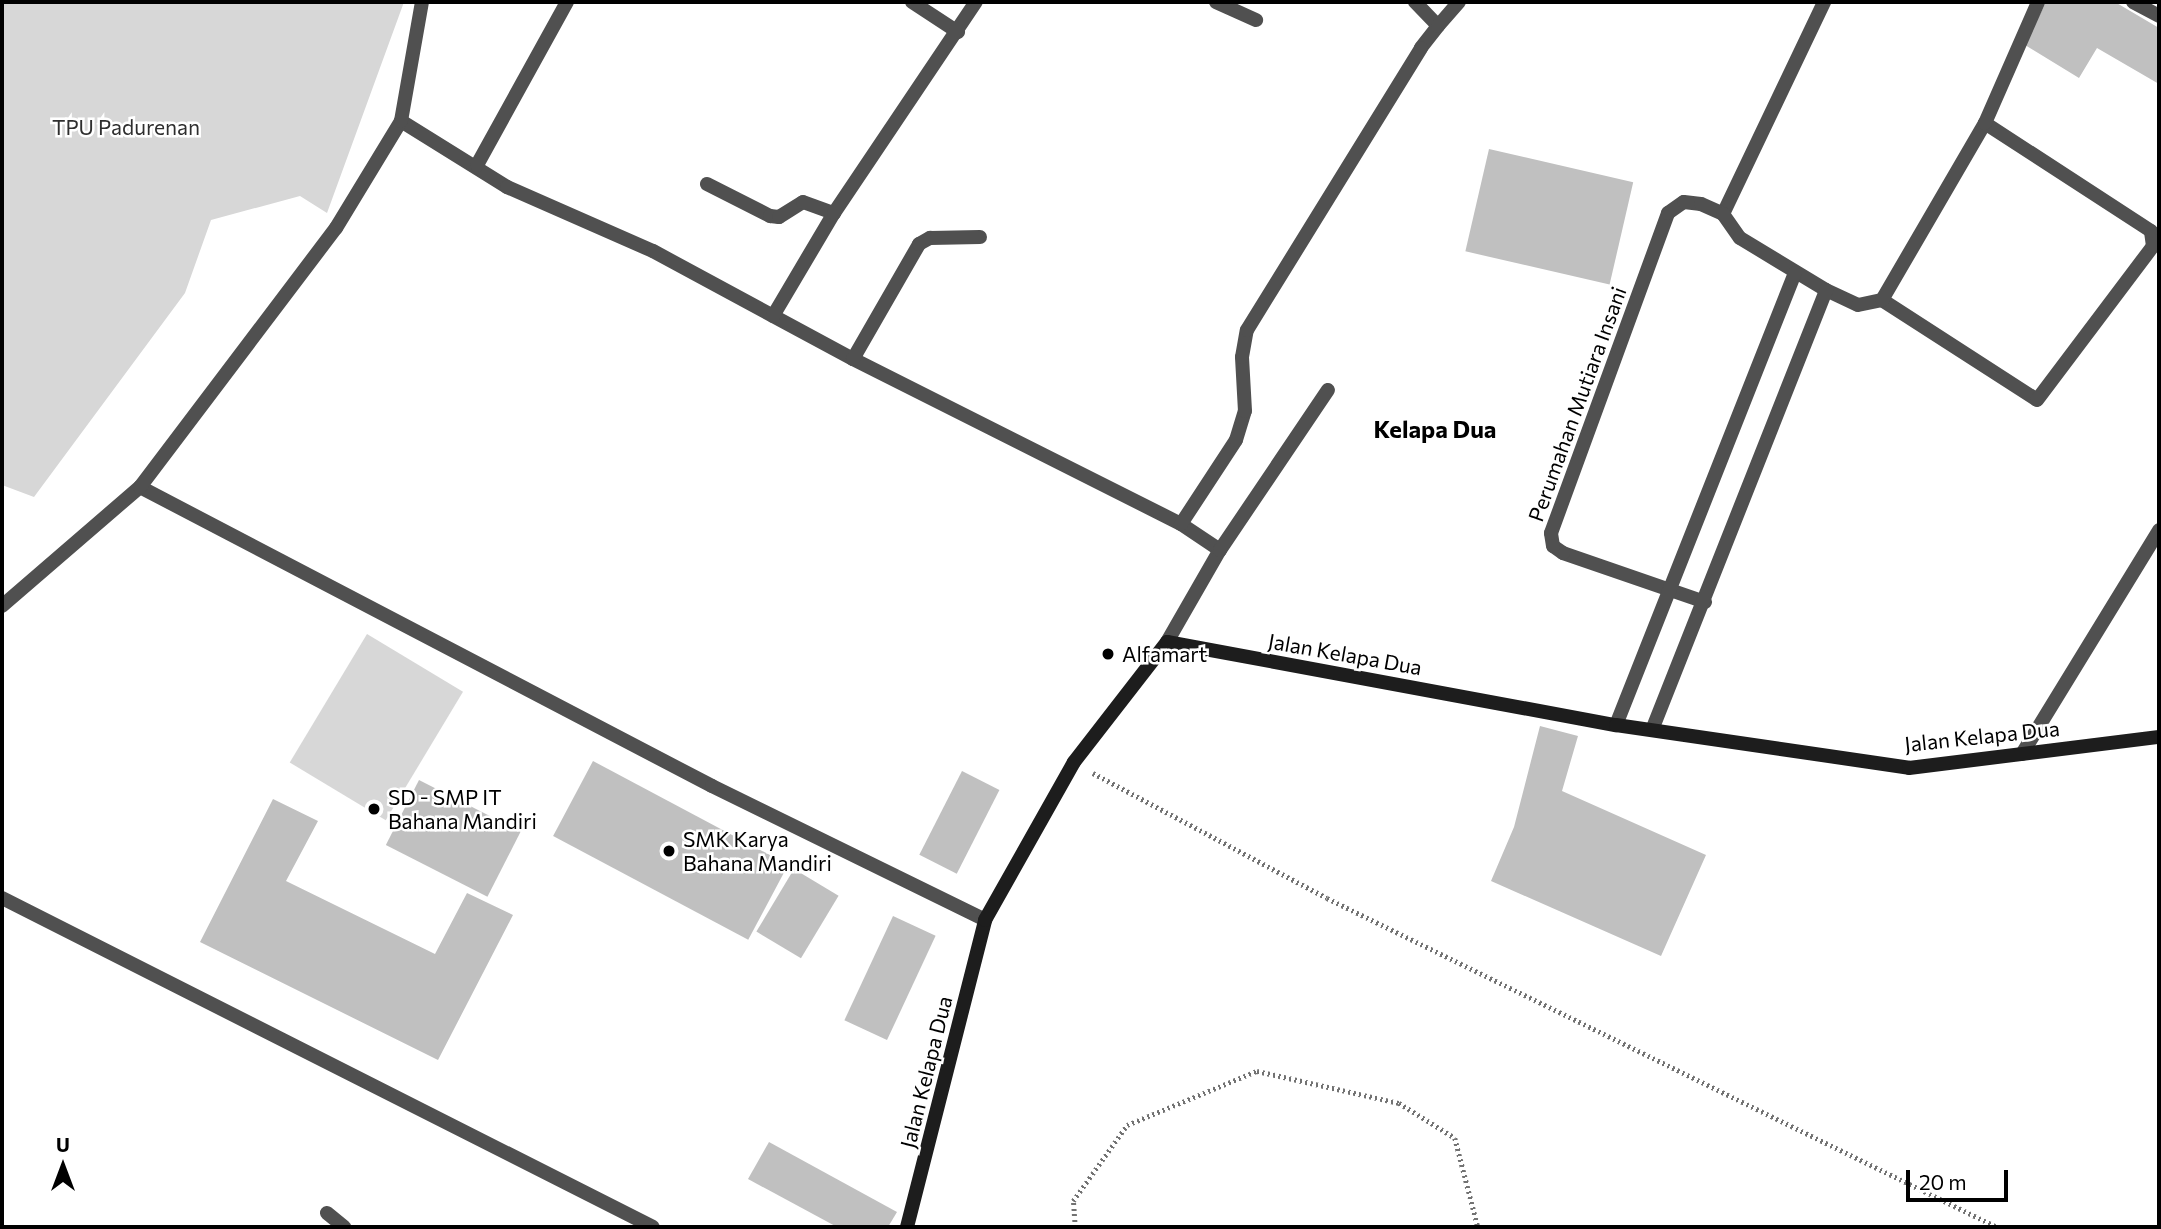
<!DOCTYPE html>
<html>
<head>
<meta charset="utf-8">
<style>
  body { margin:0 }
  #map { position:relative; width:2161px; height:1229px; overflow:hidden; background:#fff; font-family:Commissioner,sans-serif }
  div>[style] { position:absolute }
  .green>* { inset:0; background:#d7d7d7; transform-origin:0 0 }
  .building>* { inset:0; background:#c0c0c0; transform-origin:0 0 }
  .path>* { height:4.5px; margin-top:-2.25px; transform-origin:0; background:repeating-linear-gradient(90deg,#727272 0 2px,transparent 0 5.5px) }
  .service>* { height:14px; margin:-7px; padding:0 7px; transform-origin:7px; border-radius:7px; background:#505050 }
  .minor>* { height:14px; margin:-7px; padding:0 7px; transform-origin:7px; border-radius:7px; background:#505050 }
  .secondary>* { height:14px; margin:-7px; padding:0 7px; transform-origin:7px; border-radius:7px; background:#1d1d1d }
  .dots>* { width:19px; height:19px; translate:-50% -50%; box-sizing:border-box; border:4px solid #fff; border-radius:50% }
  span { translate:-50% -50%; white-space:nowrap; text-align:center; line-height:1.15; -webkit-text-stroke:5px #fff; paint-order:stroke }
  .park-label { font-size:21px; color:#2e2e2e }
  .street-label { font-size:21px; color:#000 }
  .poi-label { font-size:21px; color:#000 }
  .left { translate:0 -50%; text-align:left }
  .quarter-label { font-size:24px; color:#000; font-weight:700 }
  .frame { position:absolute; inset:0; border:4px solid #000; pointer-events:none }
  .north { position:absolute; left:28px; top:1131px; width:70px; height:70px; -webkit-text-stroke:5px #fff; paint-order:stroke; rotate:0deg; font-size:19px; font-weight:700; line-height:28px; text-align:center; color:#000 }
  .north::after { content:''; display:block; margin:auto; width:24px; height:32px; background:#000; clip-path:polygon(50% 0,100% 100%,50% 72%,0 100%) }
  .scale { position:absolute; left:1906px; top:1170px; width:102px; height:32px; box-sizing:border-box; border:4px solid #000; border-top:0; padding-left:9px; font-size:21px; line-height:24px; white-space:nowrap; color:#000; -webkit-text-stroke:5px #fff; paint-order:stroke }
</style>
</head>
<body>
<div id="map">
  <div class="green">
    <i style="clip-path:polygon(2px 2px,404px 2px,327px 213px,300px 196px,211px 220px,185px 293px,34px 497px,2px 485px)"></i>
    <i style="left:367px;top:634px;width:112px;height:150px;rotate:31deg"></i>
  </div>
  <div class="building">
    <i style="clip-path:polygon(2046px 2px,2115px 2px,2159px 28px,2159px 84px,2097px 48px,2079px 78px,2025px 45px)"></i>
    <i style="left:1489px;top:149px;width:148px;height:105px;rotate:13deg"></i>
    <i style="clip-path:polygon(1540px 726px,1578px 736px,1562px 791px,1706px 855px,1661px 956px,1491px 881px,1514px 827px)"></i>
    <i style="left:593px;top:761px;width:221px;height:85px;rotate:28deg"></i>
    <i style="left:962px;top:771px;width:42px;height:94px;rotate:27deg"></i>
    <i style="left:419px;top:780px;width:114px;height:73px;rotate:27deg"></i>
    <i style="clip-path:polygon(273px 799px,318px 821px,286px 881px,435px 954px,467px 893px,513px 915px,438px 1060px,200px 942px)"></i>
    <i style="left:794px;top:869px;width:52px;height:73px;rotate:31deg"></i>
    <i style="left:893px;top:916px;width:47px;height:115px;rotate:25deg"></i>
    <i style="clip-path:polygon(769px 1142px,897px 1212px,888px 1227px,837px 1227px,748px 1179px)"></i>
  </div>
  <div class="path">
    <i style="left:1093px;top:773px;width:265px;rotate:28.1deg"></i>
    <i style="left:1327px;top:898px;width:746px;rotate:26.15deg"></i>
    <i style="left:1075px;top:1227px;width:26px;rotate:-94deg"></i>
    <i style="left:1073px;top:1201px;width:93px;rotate:-54.6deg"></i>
    <i style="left:1127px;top:1125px;width:141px;rotate:-22.6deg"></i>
    <i style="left:1257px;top:1071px;width:146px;rotate:12.7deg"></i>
    <i style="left:1399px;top:1103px;width:66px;rotate:32deg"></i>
    <i style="left:1455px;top:1138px;width:92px;rotate:75.5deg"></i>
  </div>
  <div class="service">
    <i style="left:1415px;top:2px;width:33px;rotate:46deg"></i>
    <i style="left:1438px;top:26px;width:28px;rotate:128deg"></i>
    <i style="left:1438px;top:26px;width:32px;rotate:-49deg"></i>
    <i style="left:1882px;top:300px;width:184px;rotate:32.8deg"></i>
    <i style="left:2037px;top:400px;width:193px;rotate:-53deg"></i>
    <i style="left:2153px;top:246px;width:15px;rotate:-98deg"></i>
    <i style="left:2151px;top:231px;width:198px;rotate:-147deg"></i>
  </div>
  <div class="minor">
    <i style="left:912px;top:2px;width:55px;rotate:33.1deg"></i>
    <i style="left:1216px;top:2px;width:44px;rotate:24.2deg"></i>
    <i style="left:2133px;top:2px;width:30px;rotate:28deg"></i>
    <i style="left:401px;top:121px;width:125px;rotate:31.9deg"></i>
    <i style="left:507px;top:187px;width:159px;rotate:23.7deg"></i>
    <i style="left:653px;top:251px;width:227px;rotate:28.4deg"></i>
    <i style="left:853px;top:359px;width:367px;rotate:26.7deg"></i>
    <i style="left:1181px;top:524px;width:47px;rotate:33.7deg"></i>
    <i style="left:477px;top:165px;width:186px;rotate:-61.1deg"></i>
    <i style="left:707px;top:184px;width:71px;rotate:26.9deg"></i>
    <i style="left:770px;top:216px;width:9px;rotate:6deg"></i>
    <i style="left:779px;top:217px;width:28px;rotate:-32deg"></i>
    <i style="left:803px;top:202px;width:33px;rotate:20deg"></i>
    <i style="left:1723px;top:214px;width:235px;rotate:-64.5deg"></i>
    <i style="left:773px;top:316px;width:120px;rotate:-59.4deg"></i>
    <i style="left:834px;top:213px;width:254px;rotate:-56.1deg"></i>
    <i style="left:853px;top:359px;width:133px;rotate:-60.1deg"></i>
    <i style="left:919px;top:244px;width:13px;rotate:-29deg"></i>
    <i style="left:930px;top:238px;width:50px;rotate:-1.1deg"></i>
    <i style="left:140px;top:487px;width:645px;rotate:27.6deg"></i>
    <i style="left:712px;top:786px;width:304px;rotate:26.1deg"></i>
    <i style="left:1181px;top:524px;width:100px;rotate:-56.8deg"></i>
    <i style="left:1236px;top:440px;width:30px;rotate:-73deg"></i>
    <i style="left:1245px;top:411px;width:54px;rotate:-93.2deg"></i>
    <i style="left:1242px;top:357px;width:27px;rotate:-80deg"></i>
    <i style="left:1247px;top:330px;width:331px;rotate:-58.3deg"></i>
    <i style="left:1705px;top:602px;width:150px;rotate:-161deg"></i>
    <i style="left:1563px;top:553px;width:12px;rotate:-145deg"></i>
    <i style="left:1553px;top:546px;width:13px;rotate:-99deg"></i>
    <i style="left:1551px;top:533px;width:341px;rotate:-69.9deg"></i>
    <i style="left:1668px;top:213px;width:19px;rotate:-35deg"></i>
    <i style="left:1684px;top:202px;width:17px;rotate:7deg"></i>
    <i style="left:1701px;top:204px;width:24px;rotate:24deg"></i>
    <i style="left:1723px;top:214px;width:29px;rotate:55deg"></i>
    <i style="left:1740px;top:238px;width:100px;rotate:31.2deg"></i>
    <i style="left:1826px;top:290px;width:35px;rotate:25deg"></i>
    <i style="left:1858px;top:305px;width:25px;rotate:-12deg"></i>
    <i style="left:1882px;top:300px;width:205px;rotate:-59.8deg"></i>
    <i style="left:1985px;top:123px;width:132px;rotate:-66.3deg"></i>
    <i style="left:2px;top:606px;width:182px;rotate:-40.8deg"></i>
    <i style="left:140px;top:487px;width:325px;rotate:-52.9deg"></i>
    <i style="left:336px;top:228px;width:125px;rotate:-58.7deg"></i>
    <i style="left:401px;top:121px;width:121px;rotate:-80deg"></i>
    <i style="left:1167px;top:642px;width:106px;rotate:-60.1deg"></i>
    <i style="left:1220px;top:550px;width:193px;rotate:-56deg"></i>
    <i style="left:1616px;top:725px;width:486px;rotate:-68.4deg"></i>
    <i style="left:1652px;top:730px;width:473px;rotate:-68.4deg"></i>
    <i style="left:2022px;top:754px;width:263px;rotate:-58.5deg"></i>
    <i style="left:2px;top:898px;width:729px;rotate:26.81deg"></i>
    <i style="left:327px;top:1213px;width:22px;rotate:39deg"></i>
  </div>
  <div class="secondary">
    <i style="left:907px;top:1227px;width:317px;rotate:-75.7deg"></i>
    <i style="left:985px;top:920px;width:181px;rotate:-60.6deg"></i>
    <i style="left:1074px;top:762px;width:152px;rotate:-52.2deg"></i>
    <i style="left:1167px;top:642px;width:457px;rotate:10.5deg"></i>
    <i style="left:1616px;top:725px;width:296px;rotate:8.3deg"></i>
    <i style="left:1909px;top:768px;width:252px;rotate:-7.1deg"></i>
  </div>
  <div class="dots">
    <i style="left:1108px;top:654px;background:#000"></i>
    <i style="left:374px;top:809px;background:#000"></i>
    <i style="left:669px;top:851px;background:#000"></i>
  </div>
  <div class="park-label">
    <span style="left:126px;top:127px">TPU Padurenan</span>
  </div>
  <div class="street-label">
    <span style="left:1577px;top:404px;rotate:-70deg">Perumahan Mutiara Insani</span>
    <span style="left:1345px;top:654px;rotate:10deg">Jalan Kelapa Dua</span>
    <span style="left:1982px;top:736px;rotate:-6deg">Jalan Kelapa Dua</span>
    <span style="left:926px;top:1072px;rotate:-76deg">Jalan Kelapa Dua</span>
  </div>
  <div class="poi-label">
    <span class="left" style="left:1122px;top:654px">Alfamart</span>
    <span class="left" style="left:388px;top:809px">SD - SMP IT<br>Bahana Mandiri</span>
    <span class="left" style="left:683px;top:851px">SMK Karya<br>Bahana Mandiri</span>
  </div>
  <div class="quarter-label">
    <span style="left:1435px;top:429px">Kelapa Dua</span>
  </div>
  <div class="frame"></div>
  <div class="north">U</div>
  <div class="scale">20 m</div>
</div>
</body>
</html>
